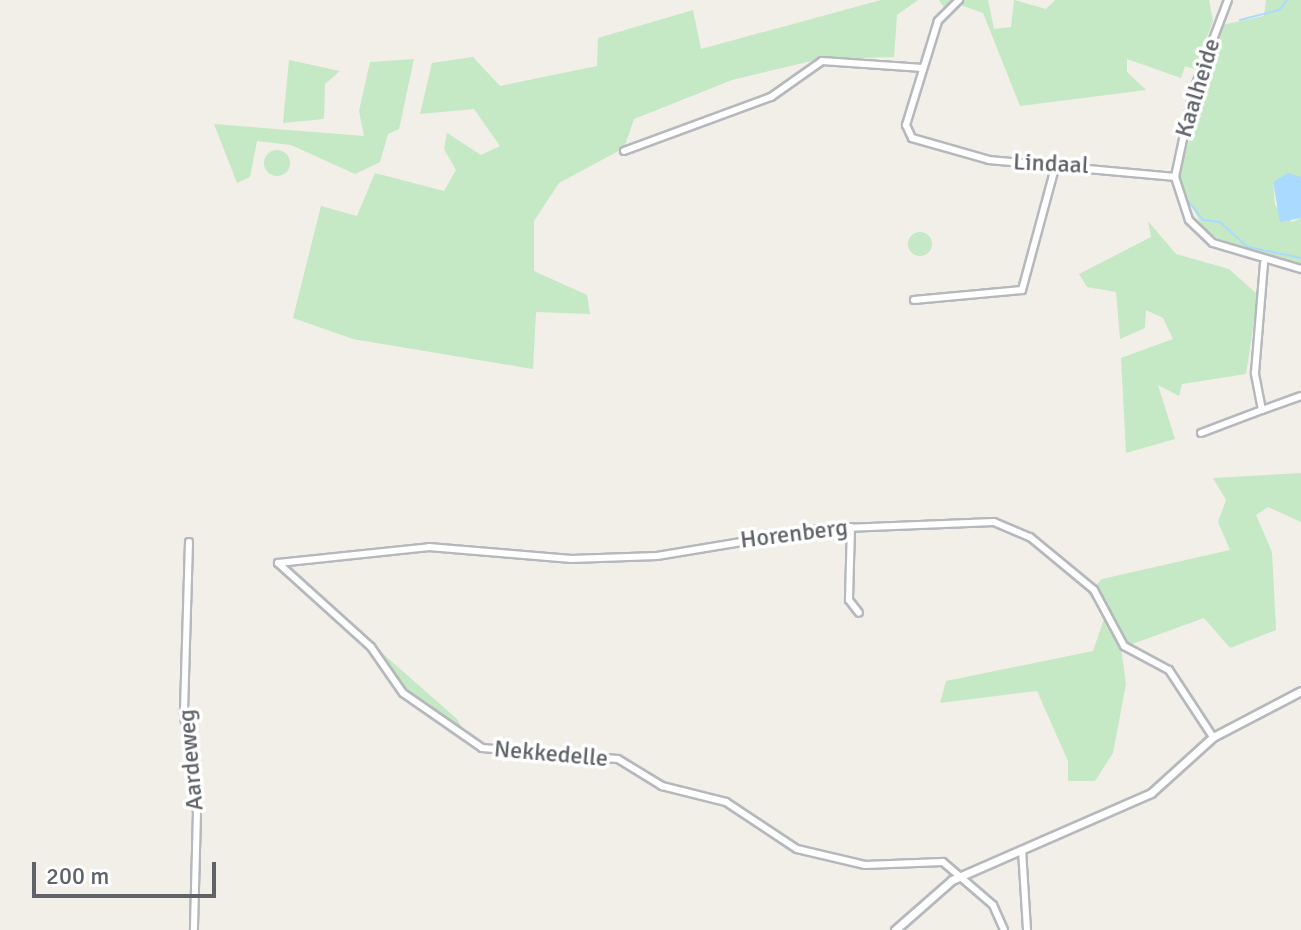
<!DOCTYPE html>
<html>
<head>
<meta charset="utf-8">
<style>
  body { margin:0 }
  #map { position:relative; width:1301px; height:930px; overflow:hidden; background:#f1efe8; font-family:Signika,sans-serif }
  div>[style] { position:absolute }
  .green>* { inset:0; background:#c5e8c5 }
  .round { border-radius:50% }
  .water>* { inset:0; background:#aadaff }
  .stream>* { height:2px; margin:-1px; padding:0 1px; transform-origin:1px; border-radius:1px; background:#aadaff }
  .roads { filter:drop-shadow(2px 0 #b5b8bc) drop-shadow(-2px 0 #b5b8bc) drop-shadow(0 2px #b5b8bc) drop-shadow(0 -2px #b5b8bc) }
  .minor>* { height:6px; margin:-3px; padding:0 3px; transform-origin:3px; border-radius:3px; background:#fff }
  .tertiary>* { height:7px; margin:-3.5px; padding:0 3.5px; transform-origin:3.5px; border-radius:3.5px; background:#fff }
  span { translate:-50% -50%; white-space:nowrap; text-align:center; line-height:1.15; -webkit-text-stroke:7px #fff; paint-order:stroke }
  .street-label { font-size:24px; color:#5f6368 }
  .scale { position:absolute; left:32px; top:862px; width:184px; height:36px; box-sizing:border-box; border:4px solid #5f6368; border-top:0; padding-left:10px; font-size:24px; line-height:28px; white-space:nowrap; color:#5f6368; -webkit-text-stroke:6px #fff; paint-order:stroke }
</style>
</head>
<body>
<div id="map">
  <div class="green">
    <i style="clip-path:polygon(881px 0,918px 0,897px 15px,894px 57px,820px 59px,732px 80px,634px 119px,624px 148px,559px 183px,534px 221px,534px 271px,587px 295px,590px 314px,536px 312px,533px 369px,353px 339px,293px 318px,321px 206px,357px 216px,375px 173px,444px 191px,456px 170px,444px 149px,447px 133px,481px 155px,500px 146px,474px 109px,420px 114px,432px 63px,473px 57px,500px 86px,597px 66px,598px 38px,693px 10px,701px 49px)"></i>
    <i style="clip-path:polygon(939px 0,988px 0,994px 29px,1011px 27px,1014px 0,1046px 9px,1055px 0,1209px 0,1213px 21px,1195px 69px,1185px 66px,1181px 78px,1127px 59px,1127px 72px,1146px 90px,1020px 106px,983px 13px,952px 2px,946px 10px)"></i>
    <i style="clip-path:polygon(1266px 0,1301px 0,1301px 177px,1273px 181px,1275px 205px,1292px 222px,1301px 218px,1301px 265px,1257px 257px,1205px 232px,1178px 178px,1222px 25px,1264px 16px)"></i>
    <i style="clip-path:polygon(414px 59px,399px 129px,388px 134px,380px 162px,355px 174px,291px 145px,257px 141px,250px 177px,237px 183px,214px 124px,364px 136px,359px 111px,370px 62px)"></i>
    <i style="clip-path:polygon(289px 60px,340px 71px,325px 84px,324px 119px,283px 123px)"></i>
    <i class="round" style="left:264px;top:150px;width:26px;height:26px"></i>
    <i style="clip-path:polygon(1148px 221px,1176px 254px,1229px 269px,1258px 295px,1246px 374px,1182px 384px,1179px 396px,1158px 385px,1175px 439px,1126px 453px,1121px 358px,1173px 339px,1163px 318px,1146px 310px,1145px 328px,1120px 339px,1116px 292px,1087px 287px,1079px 274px,1151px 237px)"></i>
    <i class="round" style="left:908px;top:232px;width:24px;height:24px"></i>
    <i style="clip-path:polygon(1301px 473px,1301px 522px,1268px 507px,1256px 515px,1272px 552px,1276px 630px,1230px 648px,1204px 618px,1121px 648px,1126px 684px,1113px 753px,1095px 781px,1068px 781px,1068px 761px,1037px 691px,940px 703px,946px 681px,1093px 651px,1105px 616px,1088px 593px,1102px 579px,1230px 550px,1218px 522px,1226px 500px,1213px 478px)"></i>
    <i style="clip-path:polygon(373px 645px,457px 719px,466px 734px,405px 691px)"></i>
  </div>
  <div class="water">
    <i style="clip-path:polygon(1288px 173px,1301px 177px,1301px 218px,1280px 222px,1273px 182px)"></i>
  </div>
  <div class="stream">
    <i style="left:1240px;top:20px;width:40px;rotate:-14.4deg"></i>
    <i style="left:1279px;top:10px;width:13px;rotate:-51deg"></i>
    <i style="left:1185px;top:197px;width:29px;rotate:52deg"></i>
    <i style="left:1203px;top:220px;width:17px;rotate:7deg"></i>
    <i style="left:1220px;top:222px;width:38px;rotate:42deg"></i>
    <i style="left:1248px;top:247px;width:54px;rotate:11.7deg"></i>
  </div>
  <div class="roads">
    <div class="minor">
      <i style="left:959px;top:0;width:30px;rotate:135deg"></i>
      <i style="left:938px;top:21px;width:109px;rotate:107.1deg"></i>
      <i style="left:906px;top:125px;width:14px;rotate:65deg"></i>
      <i style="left:912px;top:138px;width:80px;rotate:15.9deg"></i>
      <i style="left:989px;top:160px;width:187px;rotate:5.2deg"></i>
      <i style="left:1228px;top:0;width:98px;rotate:110.8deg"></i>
      <i style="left:1193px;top:92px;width:87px;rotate:102deg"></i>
      <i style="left:1175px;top:177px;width:45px;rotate:72deg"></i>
      <i style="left:1189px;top:220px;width:33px;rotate:44deg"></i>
      <i style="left:1213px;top:243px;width:92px;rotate:16.5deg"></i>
      <i style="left:624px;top:151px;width:157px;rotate:-20.2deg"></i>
      <i style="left:771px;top:97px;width:62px;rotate:-35.2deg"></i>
      <i style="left:822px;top:61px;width:101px;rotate:4deg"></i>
      <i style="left:914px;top:300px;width:108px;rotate:-5.3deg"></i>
      <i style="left:1022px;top:290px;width:131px;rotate:-74.9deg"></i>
      <i style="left:1262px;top:410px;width:41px;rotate:-19.7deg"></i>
      <i style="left:1201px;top:433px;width:65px;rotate:-20.7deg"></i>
      <i style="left:1262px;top:410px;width:38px;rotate:-101deg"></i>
      <i style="left:1255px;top:373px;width:110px;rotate:-85.3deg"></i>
      <i style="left:851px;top:527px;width:73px;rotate:91.6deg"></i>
      <i style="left:849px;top:600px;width:16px;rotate:52deg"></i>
      <i style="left:189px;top:542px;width:173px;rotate:91.7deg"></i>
      <i style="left:184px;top:715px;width:98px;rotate:82.4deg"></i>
      <i style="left:197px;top:812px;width:118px;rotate:91.5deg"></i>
      <i style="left:278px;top:563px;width:152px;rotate:-6deg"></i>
      <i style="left:429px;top:547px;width:143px;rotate:4.8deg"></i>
      <i style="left:571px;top:559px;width:86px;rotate:-2deg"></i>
      <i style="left:657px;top:556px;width:165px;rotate:-9.4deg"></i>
      <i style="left:820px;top:529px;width:174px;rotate:-2.3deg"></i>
      <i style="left:994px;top:522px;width:39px;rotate:23deg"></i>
      <i style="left:1030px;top:537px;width:83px;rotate:39.6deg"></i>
      <i style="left:1094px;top:590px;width:64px;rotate:61.8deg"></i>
      <i style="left:1124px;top:646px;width:51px;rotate:28.1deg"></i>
      <i style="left:1169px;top:670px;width:80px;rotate:56.7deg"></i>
      <i style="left:278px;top:563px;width:125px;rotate:42.1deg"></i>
      <i style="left:371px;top:647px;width:56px;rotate:55.2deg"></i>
      <i style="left:403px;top:693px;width:96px;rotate:34.8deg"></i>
      <i style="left:482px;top:748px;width:136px;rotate:4.6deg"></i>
      <i style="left:618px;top:759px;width:52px;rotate:31.5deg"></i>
      <i style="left:662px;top:786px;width:66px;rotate:14deg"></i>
      <i style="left:726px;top:802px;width:85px;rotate:33.5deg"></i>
      <i style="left:797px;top:849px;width:70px;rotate:13.2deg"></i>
      <i style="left:865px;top:865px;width:78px;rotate:-2.2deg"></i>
      <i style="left:943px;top:862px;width:66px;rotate:40.7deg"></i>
      <i style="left:993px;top:905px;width:27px;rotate:66deg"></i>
      <i style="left:1022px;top:850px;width:80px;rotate:86.4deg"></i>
    </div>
    <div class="tertiary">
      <i style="left:895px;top:930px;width:76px;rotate:-41.3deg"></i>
      <i style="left:952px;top:880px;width:217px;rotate:-23.6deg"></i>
      <i style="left:1151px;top:793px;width:84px;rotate:-42.1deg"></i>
      <i style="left:1213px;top:737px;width:99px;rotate:-27.6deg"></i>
    </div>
  </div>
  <div class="street-label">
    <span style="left:1198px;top:88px;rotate:-73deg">Kaalheide</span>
    <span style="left:1051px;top:164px;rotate:3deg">Lindaal</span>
    <span style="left:794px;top:534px;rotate:-7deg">Horenberg</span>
    <span style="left:551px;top:754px;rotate:5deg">Nekkedelle</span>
    <span style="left:191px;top:760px;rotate:-95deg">Aardeweg</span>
  </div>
  <div class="scale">200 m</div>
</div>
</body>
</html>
